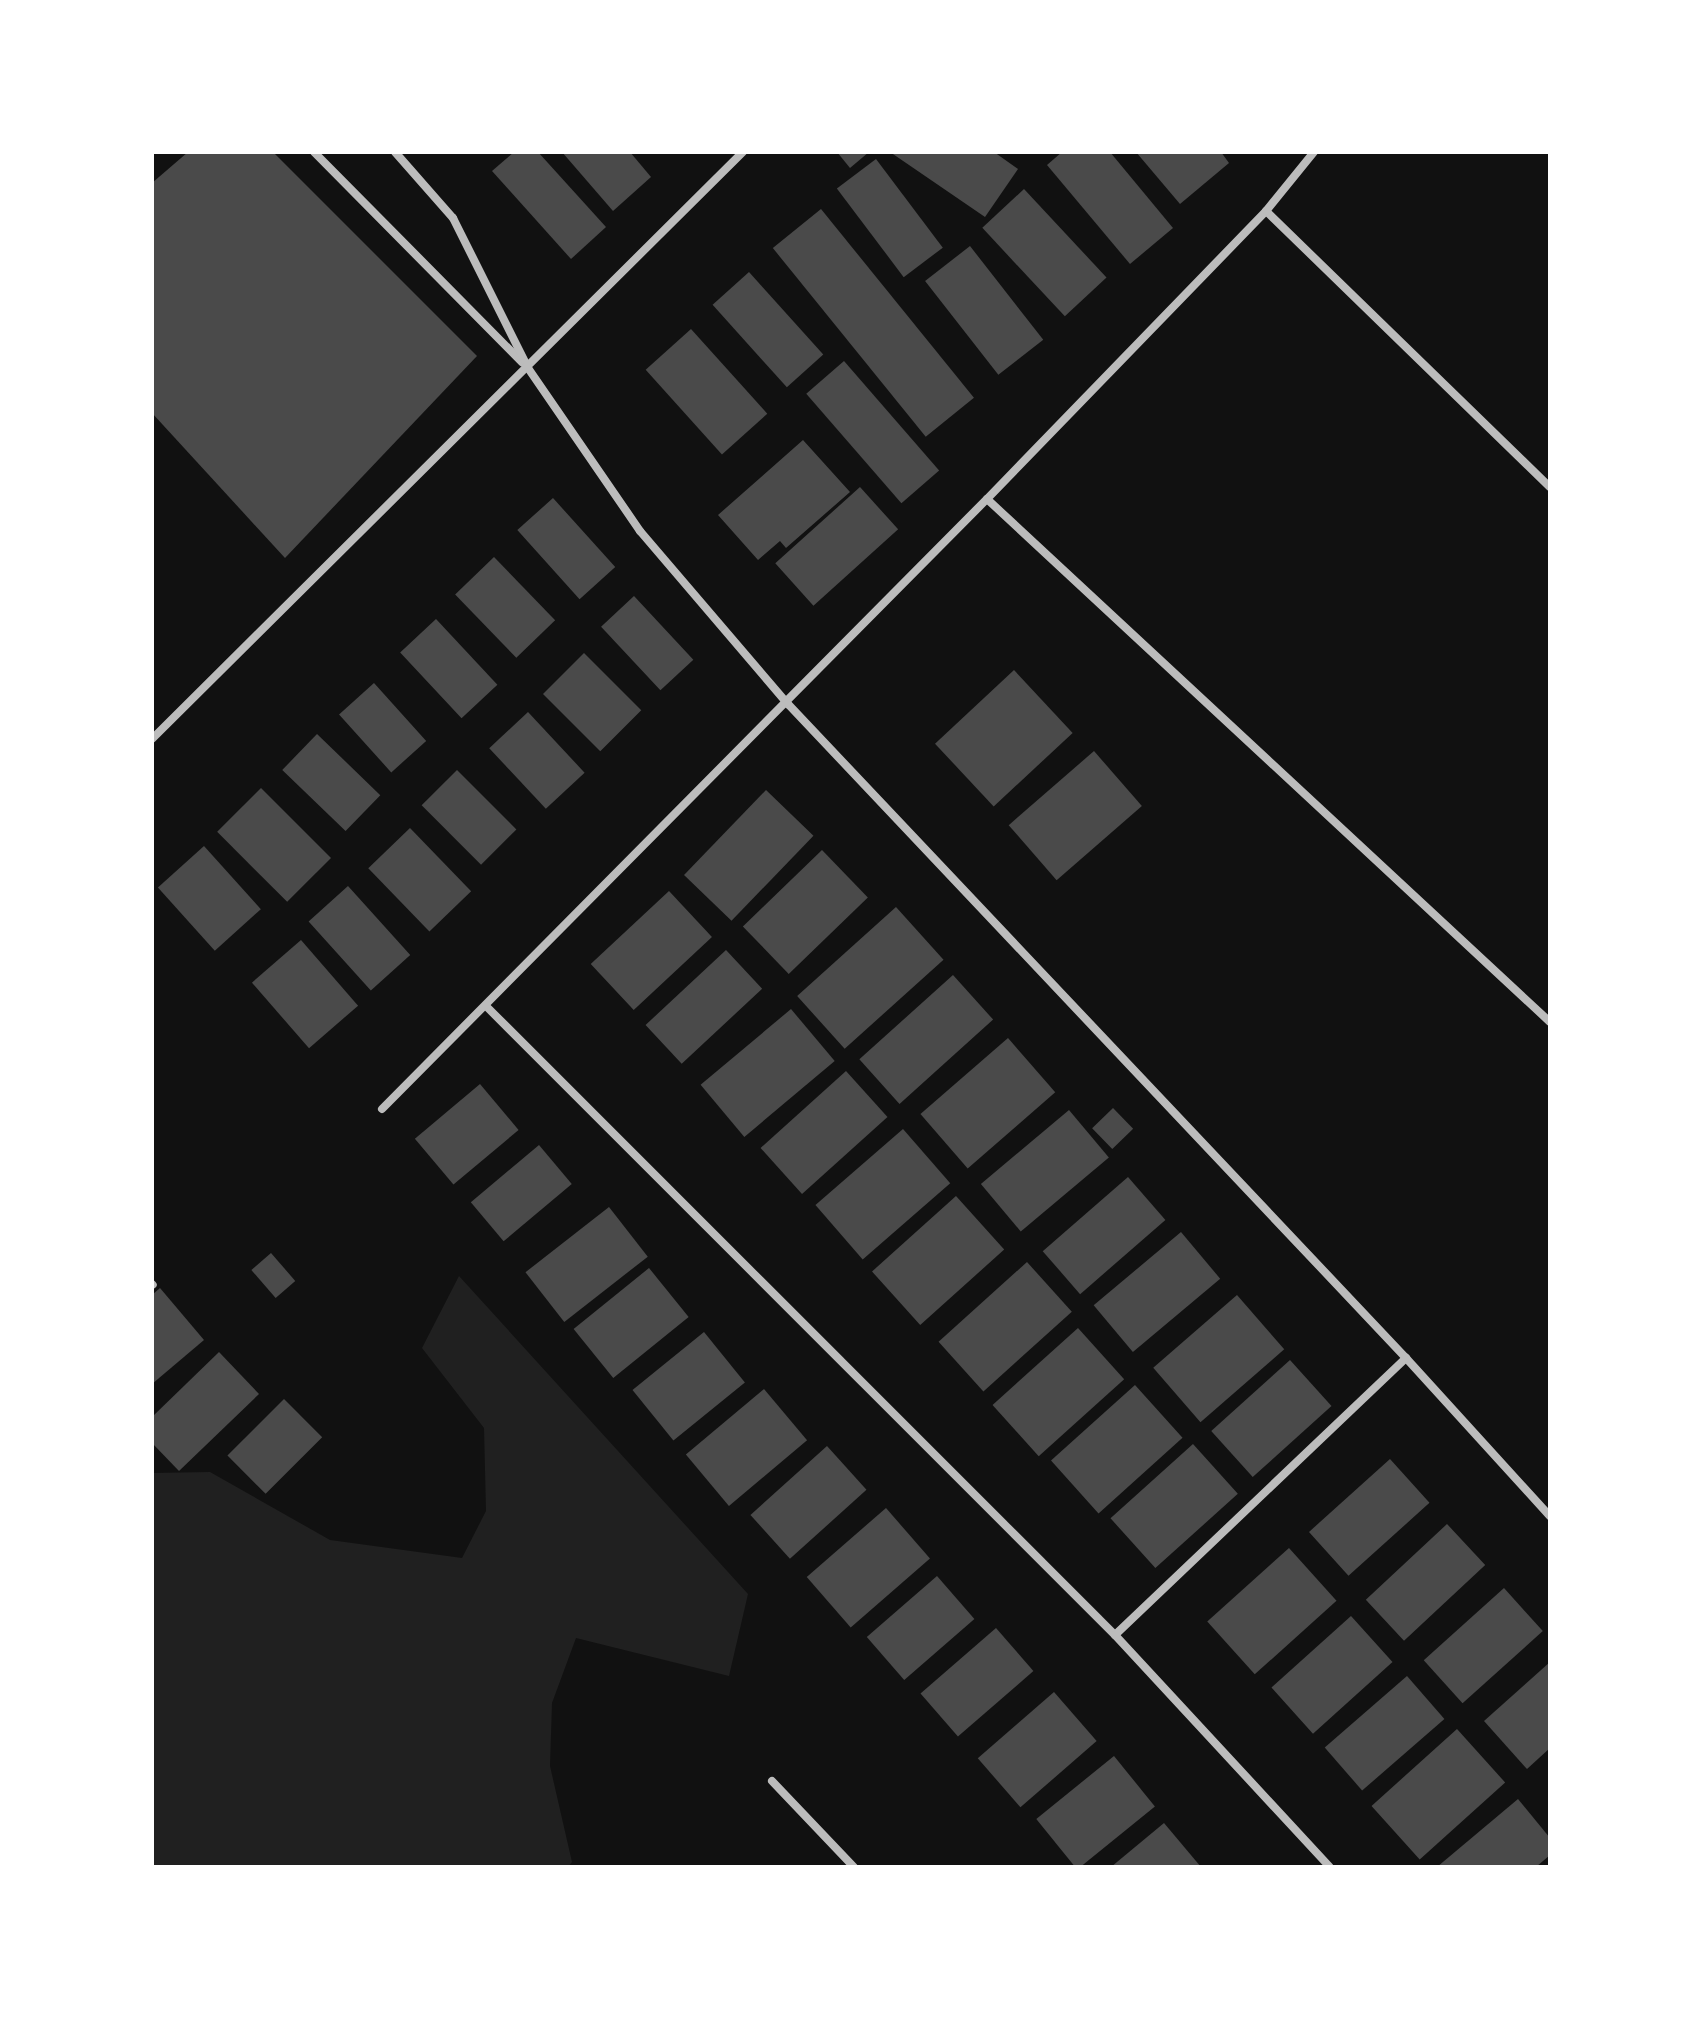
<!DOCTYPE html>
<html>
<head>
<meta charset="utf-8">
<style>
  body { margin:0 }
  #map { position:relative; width:1702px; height:2019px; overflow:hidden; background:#111; font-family:"Source Sans 3",sans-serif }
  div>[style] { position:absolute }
  .green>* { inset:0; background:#202020 }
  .building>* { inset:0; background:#4a4a4a; transform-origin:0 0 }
  .minor>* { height:8px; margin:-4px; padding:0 4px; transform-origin:4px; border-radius:4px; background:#bcbcbc }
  span { translate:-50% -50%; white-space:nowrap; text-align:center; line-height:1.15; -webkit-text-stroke:6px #fff; paint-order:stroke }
  .frame { position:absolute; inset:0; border:154px solid #fff; pointer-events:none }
</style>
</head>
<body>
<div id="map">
  <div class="green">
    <i style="clip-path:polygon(459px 1276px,748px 1594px,729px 1676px,576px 1638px,552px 1703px,550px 1766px,572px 1862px,568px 1867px,152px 1867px,152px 1473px,210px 1472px,330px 1540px,462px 1558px,486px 1511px,484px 1428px,422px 1348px)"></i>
  </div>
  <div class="building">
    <i style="clip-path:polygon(188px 152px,273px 152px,477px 356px,285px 558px,152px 413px,152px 183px)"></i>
    <i style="clip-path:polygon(514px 152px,538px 152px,606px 227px,571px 259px,492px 171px)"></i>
    <i style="clip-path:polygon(562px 152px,630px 152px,651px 177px,613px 211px)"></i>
    <i style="clip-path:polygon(837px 152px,869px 152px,850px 168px)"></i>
    <i style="clip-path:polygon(890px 152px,994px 152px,1018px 169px,985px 217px)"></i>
    <i style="clip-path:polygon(1062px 152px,1110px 152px,1173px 228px,1130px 264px,1047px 165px)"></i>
    <i style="clip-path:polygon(1136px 152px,1221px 152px,1229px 163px,1180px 204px)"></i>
    <i style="left:876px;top:159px;width:111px;height:49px;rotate:53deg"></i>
    <i style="left:1024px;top:189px;width:121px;height:57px;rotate:47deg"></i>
    <i style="left:821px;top:209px;width:243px;height:62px;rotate:51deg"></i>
    <i style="left:970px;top:246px;width:119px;height:57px;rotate:52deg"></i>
    <i style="left:749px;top:272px;width:111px;height:49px;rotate:48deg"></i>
    <i style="left:691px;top:329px;width:114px;height:61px;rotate:48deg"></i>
    <i style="left:844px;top:361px;width:145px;height:50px;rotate:49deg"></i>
    <i style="clip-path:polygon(803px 440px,850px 492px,786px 548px,780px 541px,758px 560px,718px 515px)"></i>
    <i style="left:860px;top:487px;width:57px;height:114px;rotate:48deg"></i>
    <i style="left:553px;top:498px;width:93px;height:48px;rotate:48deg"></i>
    <i style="left:494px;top:557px;width:88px;height:54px;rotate:46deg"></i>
    <i style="left:634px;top:596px;width:87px;height:45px;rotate:47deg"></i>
    <i style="left:436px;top:619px;width:90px;height:49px;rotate:47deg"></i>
    <i style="left:584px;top:653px;width:81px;height:58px;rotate:45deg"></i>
    <i style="left:1014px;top:670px;width:86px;height:108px;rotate:47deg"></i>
    <i style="left:374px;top:683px;width:78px;height:47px;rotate:48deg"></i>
    <i style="left:528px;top:712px;width:83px;height:53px;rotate:47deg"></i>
    <i style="left:317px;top:734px;width:88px;height:50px;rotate:44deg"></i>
    <i style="left:1094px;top:751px;width:73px;height:113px;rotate:49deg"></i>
    <i style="left:457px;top:770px;width:84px;height:50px;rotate:45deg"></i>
    <i style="left:261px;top:788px;width:99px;height:62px;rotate:45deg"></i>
    <i style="left:766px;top:790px;width:66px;height:118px;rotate:44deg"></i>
    <i style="left:410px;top:828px;width:88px;height:58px;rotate:46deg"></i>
    <i style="left:204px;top:846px;width:85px;height:62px;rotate:48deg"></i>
    <i style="left:822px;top:850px;width:66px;height:110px;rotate:46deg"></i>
    <i style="left:348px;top:886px;width:93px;height:53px;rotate:48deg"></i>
    <i style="left:669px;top:891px;width:63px;height:107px;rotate:47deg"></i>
    <i style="left:896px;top:907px;width:71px;height:133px;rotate:48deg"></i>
    <i style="left:301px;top:940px;width:87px;height:65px;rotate:49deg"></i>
    <i style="left:726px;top:950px;width:53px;height:110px;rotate:47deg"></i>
    <i style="left:953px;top:975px;width:60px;height:126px;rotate:48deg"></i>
    <i style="left:791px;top:1009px;width:68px;height:118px;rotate:50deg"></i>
    <i style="left:1008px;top:1038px;width:72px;height:116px;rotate:49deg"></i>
    <i style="left:846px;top:1071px;width:62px;height:115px;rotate:48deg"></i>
    <i style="left:480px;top:1084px;width:60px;height:85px;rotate:50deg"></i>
    <i style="left:1113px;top:1108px;width:29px;height:29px;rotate:46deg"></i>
    <i style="left:1069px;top:1110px;width:62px;height:115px;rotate:50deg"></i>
    <i style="left:903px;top:1129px;width:72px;height:116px;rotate:49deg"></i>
    <i style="left:539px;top:1145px;width:51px;height:89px;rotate:50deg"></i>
    <i style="left:1128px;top:1177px;width:57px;height:113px;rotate:49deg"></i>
    <i style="left:956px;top:1196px;width:72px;height:113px;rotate:48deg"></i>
    <i style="left:609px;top:1207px;width:63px;height:106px;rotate:52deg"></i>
    <i style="left:1181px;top:1232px;width:61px;height:114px;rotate:50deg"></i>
    <i style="left:271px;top:1253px;width:37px;height:26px;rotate:49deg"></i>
    <i style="left:1027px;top:1262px;width:67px;height:119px;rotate:48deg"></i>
    <i style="left:649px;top:1268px;width:63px;height:97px;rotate:51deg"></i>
    <i style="clip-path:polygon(160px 1288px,204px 1340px,152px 1384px,152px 1295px)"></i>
    <i style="left:1237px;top:1295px;width:72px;height:111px;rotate:49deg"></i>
    <i style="left:1078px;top:1328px;width:69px;height:115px;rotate:48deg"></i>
    <i style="left:704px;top:1332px;width:65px;height:92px;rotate:51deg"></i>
    <i style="clip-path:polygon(219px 1352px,259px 1394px,179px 1471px,152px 1443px,152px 1417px)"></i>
    <i style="left:1290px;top:1360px;width:62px;height:106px;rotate:48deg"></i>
    <i style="left:1135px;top:1385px;width:71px;height:113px;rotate:48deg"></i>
    <i style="left:764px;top:1389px;width:67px;height:102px;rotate:50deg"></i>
    <i style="left:284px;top:1399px;width:54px;height:80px;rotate:45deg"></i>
    <i style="left:1193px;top:1444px;width:67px;height:111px;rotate:48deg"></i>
    <i style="left:827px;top:1446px;width:59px;height:103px;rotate:48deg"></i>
    <i style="left:1390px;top:1459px;width:59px;height:109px;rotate:48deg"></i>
    <i style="left:886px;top:1508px;width:67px;height:105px;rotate:49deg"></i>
    <i style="left:1447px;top:1524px;width:56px;height:111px;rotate:47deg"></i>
    <i style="left:1289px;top:1548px;width:71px;height:110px;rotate:48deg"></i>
    <i style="left:937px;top:1576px;width:57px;height:93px;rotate:49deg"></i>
    <i style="left:1504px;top:1588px;width:58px;height:108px;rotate:48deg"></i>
    <i style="left:1351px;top:1616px;width:62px;height:107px;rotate:48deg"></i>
    <i style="left:996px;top:1628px;width:57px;height:100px;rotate:49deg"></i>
    <i style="clip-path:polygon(1550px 1662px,1550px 1748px,1527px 1769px,1484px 1721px)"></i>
    <i style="left:1407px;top:1676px;width:57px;height:109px;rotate:49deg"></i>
    <i style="left:1054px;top:1692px;width:65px;height:101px;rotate:49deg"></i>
    <i style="left:1457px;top:1729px;width:72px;height:115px;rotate:48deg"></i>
    <i style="left:1114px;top:1756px;width:65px;height:100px;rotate:51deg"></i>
    <i style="clip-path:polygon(1518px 1799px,1550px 1838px,1550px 1855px,1536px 1867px,1437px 1867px)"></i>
    <i style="clip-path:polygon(1164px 1823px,1201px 1867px,1111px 1867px)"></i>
  </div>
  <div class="minor">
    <i style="left:314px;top:152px;width:296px;rotate:45.3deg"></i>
    <i style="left:395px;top:152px;width:88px;rotate:48.7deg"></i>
    <i style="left:453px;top:218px;width:168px;rotate:63.4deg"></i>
    <i style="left:528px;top:368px;width:198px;rotate:55.5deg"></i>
    <i style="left:640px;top:531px;width:228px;rotate:49.5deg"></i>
    <i style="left:788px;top:704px;width:900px;rotate:46.62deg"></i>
    <i style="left:1406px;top:1358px;width:214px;rotate:47.7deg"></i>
    <i style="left:1266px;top:211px;width:396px;rotate:44.2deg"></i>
    <i style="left:987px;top:499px;width:768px;rotate:42.89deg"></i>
    <i style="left:152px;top:739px;width:833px;rotate:-44.81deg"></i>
    <i style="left:486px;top:1006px;width:890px;rotate:45deg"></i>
    <i style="left:1115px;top:1635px;width:316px;rotate:47.2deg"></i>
    <i style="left:382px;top:1109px;width:859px;rotate:-45.24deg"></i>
    <i style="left:987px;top:499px;width:401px;rotate:-45.9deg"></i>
    <i style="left:1266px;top:211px;width:76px;rotate:-50.9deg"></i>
    <i style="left:152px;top:1284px;width:1px;rotate:45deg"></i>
    <i style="left:1115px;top:1635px;width:402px;rotate:-43.6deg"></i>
    <i style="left:772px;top:1781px;width:119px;rotate:46.4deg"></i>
  </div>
  <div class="frame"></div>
</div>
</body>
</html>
